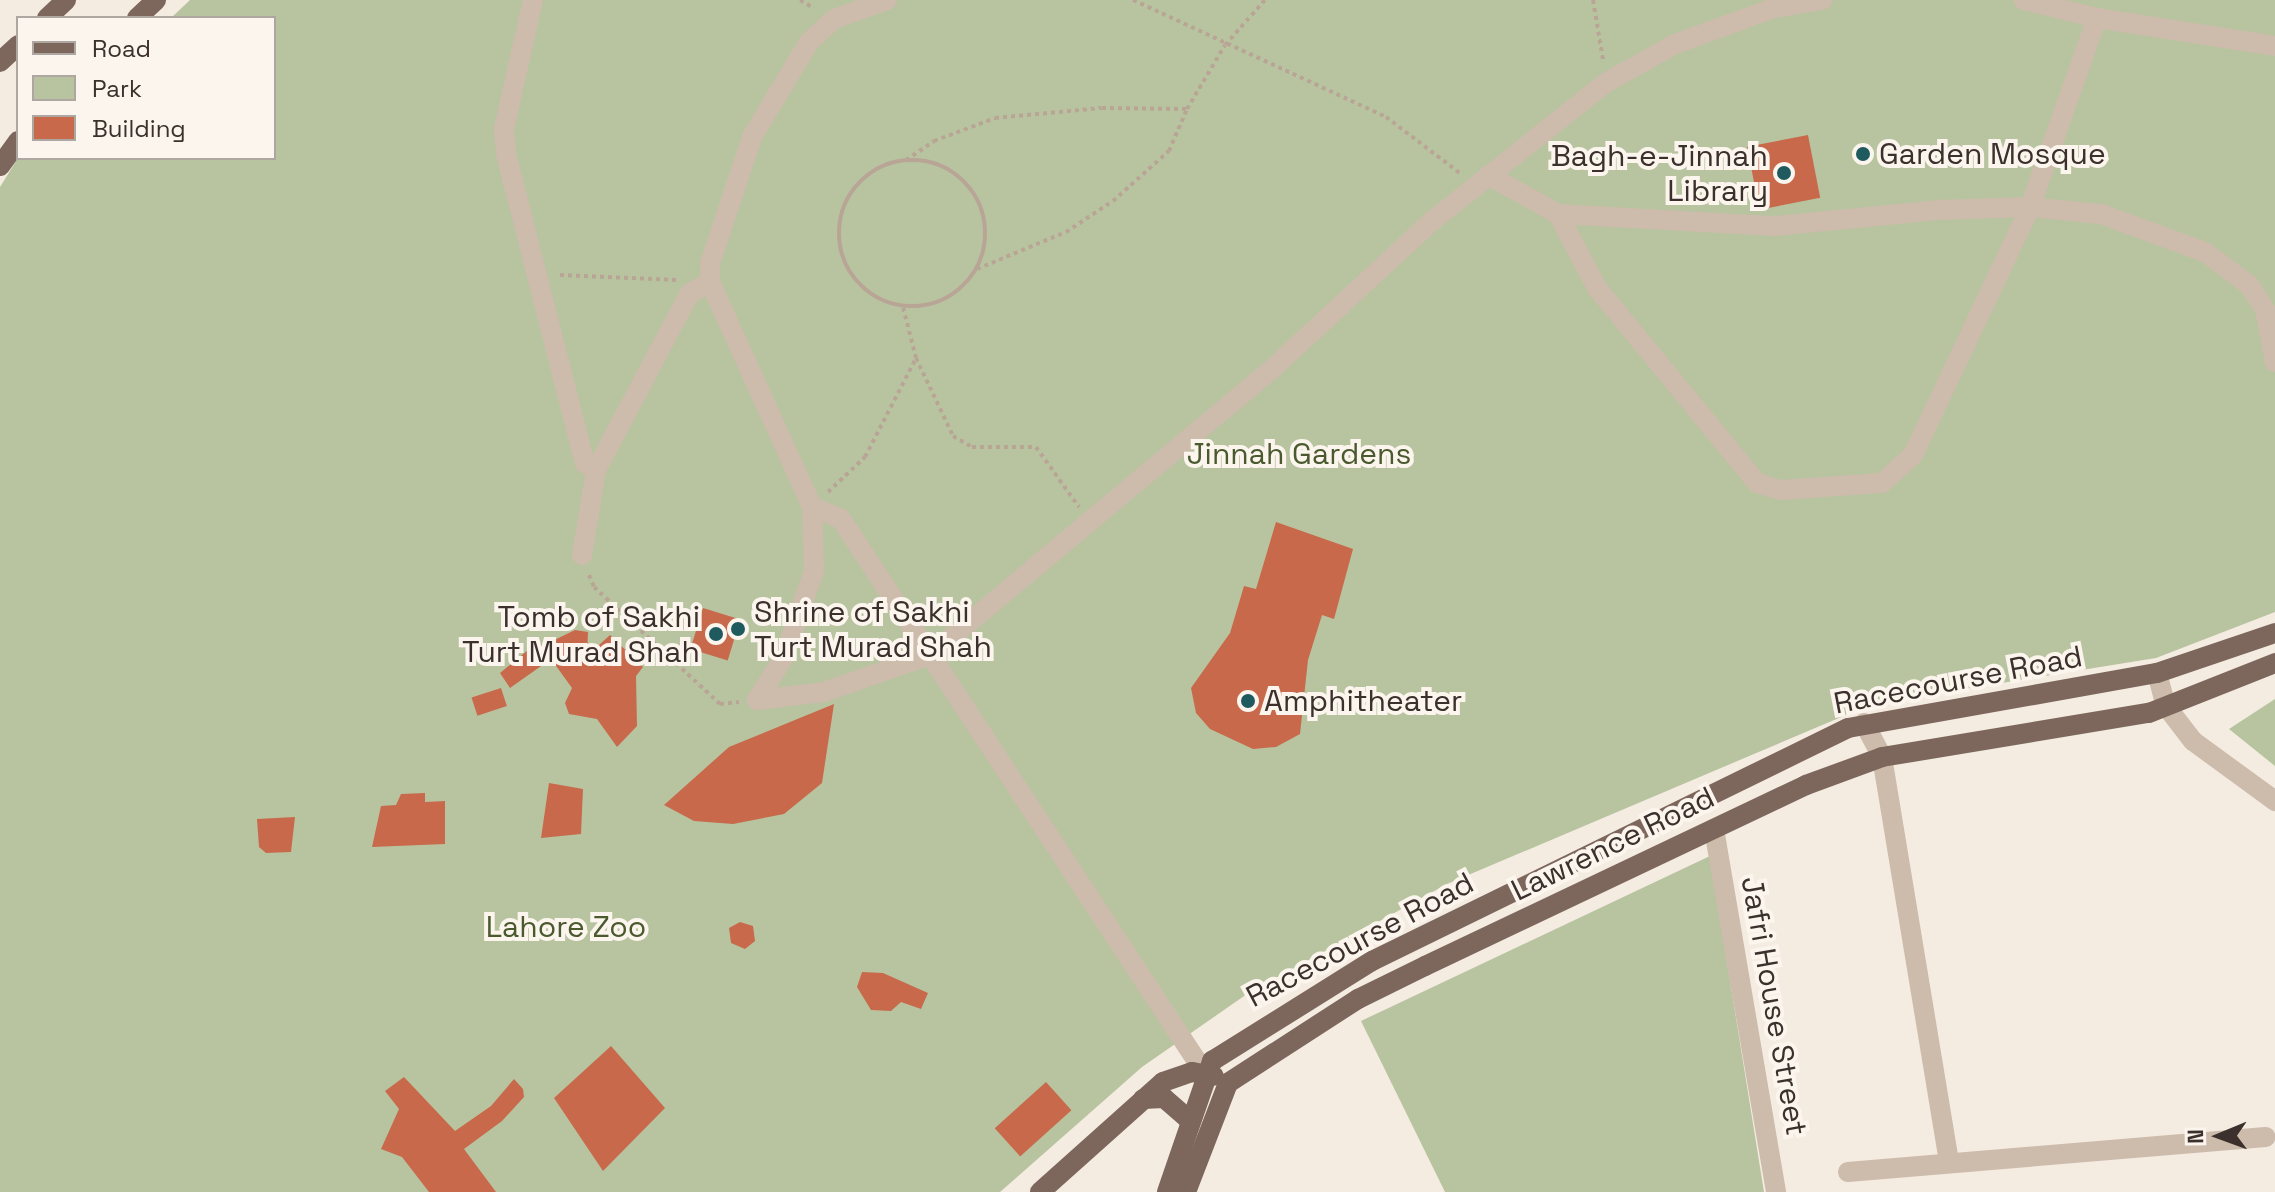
<!DOCTYPE html>
<html>
<head>
<meta charset="utf-8">
<style>
  body { margin:0 }
  #map { position:relative; width:2275px; height:1192px; overflow:hidden; background:#f4ebe1; font-family:"Space Grotesk",sans-serif }
  div>[style] { position:absolute }
  .green>* { inset:0; background:#b8c4a0 }
  .building>* { inset:0; background:#c8694b; transform-origin:0 0 }
  .path>* { height:4px; margin-top:-2px; transform-origin:0; background:repeating-linear-gradient(90deg,#b9a596 0 4px,transparent 0 8px) }
  .path>.ring { margin:-2px; padding:0; box-sizing:content-box; background:none; border:4px solid #b9a596; border-radius:50% }
  .minor>* { height:20px; margin:-10px; padding:0 10px; transform-origin:10px; border-radius:10px; background:#cdbbac }
  .major>* { height:20px; margin:-10px; padding:0 10px; transform-origin:10px; border-radius:10px; background:#7d675c }
  .dots>* { width:22px; height:22px; translate:-50% -50%; box-sizing:border-box; border:4px solid #fbf5ee; border-radius:50% }
  span { translate:-50% -50%; white-space:nowrap; text-align:center; line-height:1.15; -webkit-text-stroke:8px #fbf5ee; paint-order:stroke }
  .poi-label { font-size:30px; color:#3b302b }
  .left { translate:0 -50%; text-align:left }
  .right { translate:-100% -50%; text-align:right }
  .park-label { font-size:30px; color:#4a5a2e }
  .street-label { font-size:30px; color:#3b302b }
  .legend { position:absolute; left:16px; top:16px; width:260px; height:144px; box-sizing:border-box; background:#fbf5ee; border:2px solid #aea6a0; margin:0; padding:10px 14px; list-style:none; font-size:24px; color:#3b302b }
  .legend li { display:flex; align-items:center; gap:16px; height:40px }
  .legend b { width:40px; border:2px solid #aea6a0 }
  .north { position:absolute; left:2179px; top:1096px; width:80px; height:80px; -webkit-text-stroke:6px #fbf5ee; paint-order:stroke; rotate:269deg; font-size:22px; font-weight:700; line-height:32px; text-align:center; color:#3b302b }
  .north::after { content:''; display:block; margin:auto; width:28px; height:36px; background:#3b302b; clip-path:polygon(50% 0,100% 100%,50% 72%,0 100%) }
</style>
</head>
<body>
<div id="map">
  <div class="green">
    <i style="clip-path:polygon(190px 0,2275px 0,2275px 612px,2156px 658px,1872px 704px,1447px 884px,1247px 994px,1142px 1067px,1000px 1192px,0 1192px,0 187px,18px 158px,274px 158px,274px 18px,171px 18px)"></i>
    <i style="clip-path:polygon(2275px 699px,2275px 766px,2229px 729px)"></i>
    <i style="clip-path:polygon(1710px 856px,1764px 1192px,1445px 1192px,1361px 1021px)"></i>
  </div>
  <div class="building">
    <i style="left:1808px;top:135px;width:64px;height:62px;rotate:79deg"></i>
    <i style="clip-path:polygon(1276px 522px,1353px 549px,1334px 619px,1322px 615px,1308px 660px,1300px 734px,1276px 747px,1253px 749px,1210px 729px,1196px 713px,1191px 688px,1230px 633px,1244px 586px,1256px 589px)"></i>
    <i style="left:703px;top:608px;width:39px;height:43px;rotate:17deg"></i>
    <i style="clip-path:polygon(575px 630px,588px 632px,587px 656px,610px 635px,643px 667px,636px 676px,637px 726px,617px 747px,597px 719px,569px 714px,565px 703px,572px 688px,551px 659px,510px 688px,500px 673px,539px 641px,542px 646px)"></i>
    <i style="left:501px;top:688px;width:19px;height:31px;rotate:72deg"></i>
    <i style="clip-path:polygon(834px 704px,822px 783px,784px 814px,733px 824px,694px 821px,664px 805px,729px 747px)"></i>
    <i style="clip-path:polygon(549px 783px,583px 789px,581px 834px,541px 838px)"></i>
    <i style="clip-path:polygon(425px 793px,425px 802px,445px 801px,445px 844px,372px 847px,381px 806px,396px 805px,401px 794px)"></i>
    <i style="clip-path:polygon(295px 817px,291px 852px,266px 853px,259px 847px,257px 819px)"></i>
    <i style="clip-path:polygon(740px 922px,753px 926px,755px 941px,745px 949px,731px 943px,729px 928px)"></i>
    <i style="clip-path:polygon(862px 972px,883px 973px,928px 993px,921px 1009px,901px 1002px,891px 1011px,871px 1010px,857px 987px)"></i>
    <i style="clip-path:polygon(611px 1046px,665px 1108px,603px 1171px,554px 1098px)"></i>
    <i style="clip-path:polygon(404px 1077px,455px 1131px,491px 1106px,514px 1079px,523px 1089px,524px 1097px,502px 1121px,464px 1149px,496px 1192px,429px 1192px,402px 1157px,381px 1149px,399px 1109px,385px 1091px)"></i>
    <i style="left:1046px;top:1082px;width:38px;height:69px;rotate:48deg"></i>
  </div>
  <div class="path">
    <i style="left:800px;top:0;width:16px;rotate:30deg"></i>
    <i style="left:1133px;top:0;width:279px;rotate:24.8deg"></i>
    <i style="left:1386px;top:117px;width:94px;rotate:37.2deg"></i>
    <i style="left:1593px;top:0;width:61px;rotate:80.5deg"></i>
    <i style="left:906px;top:160px;width:34px;rotate:-34deg"></i>
    <i style="left:934px;top:141px;width:65px;rotate:-20.7deg"></i>
    <i style="left:995px;top:118px;width:107px;rotate:-5.3deg"></i>
    <i style="left:1102px;top:108px;width:85px;rotate:0.7deg"></i>
    <i style="left:1187px;top:109px;width:74px;rotate:-59.3deg"></i>
    <i style="left:1225px;top:45px;width:60px;rotate:-48.4deg"></i>
    <i class="ring" style="left:839px;top:160px;width:142px;height:142px"></i>
    <i style="left:977px;top:269px;width:96px;rotate:-22.6deg"></i>
    <i style="left:1066px;top:232px;width:56px;rotate:-33.4deg"></i>
    <i style="left:1113px;top:201px;width:75px;rotate:-41.8deg"></i>
    <i style="left:1169px;top:151px;width:46px;rotate:-66.8deg"></i>
    <i style="left:560px;top:275px;width:117px;rotate:2.4deg"></i>
    <i style="left:916px;top:358px;width:86px;rotate:64.6deg"></i>
    <i style="left:953px;top:436px;width:22px;rotate:30deg"></i>
    <i style="left:972px;top:447px;width:64px"></i>
    <i style="left:1036px;top:447px;width:74px;rotate:54.4deg"></i>
    <i style="left:828px;top:492px;width:51px;rotate:-43.4deg"></i>
    <i style="left:865px;top:457px;width:111px;rotate:-62.7deg"></i>
    <i style="left:916px;top:358px;width:53px;rotate:-104.3deg"></i>
    <i style="left:589px;top:575px;width:13px;rotate:67deg"></i>
    <i style="left:594px;top:587px;width:172px;rotate:42.9deg"></i>
    <i style="left:720px;top:704px;width:19px;rotate:-6deg"></i>
  </div>
  <div class="minor">
    <i style="left:533px;top:0;width:132px;rotate:102.7deg"></i>
    <i style="left:504px;top:129px;width:25px;rotate:85deg"></i>
    <i style="left:506px;top:154px;width:319px;rotate:75.7deg"></i>
    <i style="left:585px;top:463px;width:13px;rotate:32deg"></i>
    <i style="left:596px;top:470px;width:199px;rotate:-62.1deg"></i>
    <i style="left:689px;top:294px;width:24px;rotate:-30deg"></i>
    <i style="left:887px;top:0;width:56px;rotate:160.3deg"></i>
    <i style="left:834px;top:19px;width:34px;rotate:137deg"></i>
    <i style="left:809px;top:42px;width:111px;rotate:121deg"></i>
    <i style="left:752px;top:137px;width:133px;rotate:108.4deg"></i>
    <i style="left:710px;top:263px;width:19px;rotate:90deg"></i>
    <i style="left:710px;top:282px;width:247px;rotate:65.6deg"></i>
    <i style="left:812px;top:507px;width:31px;rotate:22deg"></i>
    <i style="left:841px;top:519px;width:661px;rotate:56.72deg"></i>
    <i style="left:2024px;top:0;width:75px;rotate:13.9deg"></i>
    <i style="left:2097px;top:18px;width:180px;rotate:8.9deg"></i>
    <i style="left:1488px;top:175px;width:80px;rotate:29.1deg"></i>
    <i style="left:1558px;top:214px;width:84px;rotate:62.2deg"></i>
    <i style="left:1597px;top:288px;width:252px;rotate:50.6deg"></i>
    <i style="left:1757px;top:483px;width:24px;rotate:17deg"></i>
    <i style="left:1780px;top:490px;width:102px;rotate:-3.9deg"></i>
    <i style="left:1882px;top:483px;width:42px;rotate:-42.1deg"></i>
    <i style="left:1913px;top:455px;width:274px;rotate:-64.7deg"></i>
    <i style="left:2030px;top:207px;width:201px;rotate:-70.5deg"></i>
    <i style="left:1558px;top:214px;width:217px;rotate:3.2deg"></i>
    <i style="left:1775px;top:226px;width:163px;rotate:-5.6deg"></i>
    <i style="left:1937px;top:210px;width:93px;rotate:-1.8deg"></i>
    <i style="left:2030px;top:207px;width:71px;rotate:5.6deg"></i>
    <i style="left:2101px;top:214px;width:111px;rotate:20.1deg"></i>
    <i style="left:2205px;top:252px;width:55px;rotate:36.9deg"></i>
    <i style="left:2249px;top:285px;width:30px;rotate:57deg"></i>
    <i style="left:2265px;top:310px;width:53px;rotate:79.1deg"></i>
    <i style="left:582px;top:555px;width:86px;rotate:-80.6deg"></i>
    <i style="left:2157px;top:673px;width:34px;rotate:75deg"></i>
    <i style="left:2166px;top:706px;width:44px;rotate:52.4deg"></i>
    <i style="left:2193px;top:741px;width:102px;rotate:36.2deg"></i>
    <i style="left:757px;top:700px;width:67px;rotate:-6.8deg"></i>
    <i style="left:824px;top:692px;width:112px;rotate:-19.2deg"></i>
    <i style="left:930px;top:655px;width:444px;rotate:-39.9deg"></i>
    <i style="left:1271px;top:370px;width:219px;rotate:-42.8deg"></i>
    <i style="left:1432px;top:221px;width:223px;rotate:-38.5deg"></i>
    <i style="left:1607px;top:82px;width:78px;rotate:-29.2deg"></i>
    <i style="left:1675px;top:44px;width:105px;rotate:-20deg"></i>
    <i style="left:1774px;top:8px;width:49px;rotate:-9.5deg"></i>
    <i style="left:757px;top:700px;width:51px;rotate:-57.9deg"></i>
    <i style="left:784px;top:657px;width:91px;rotate:-70.8deg"></i>
    <i style="left:814px;top:571px;width:64px;rotate:-91.8deg"></i>
    <i style="left:1864px;top:723px;width:38px;rotate:62deg"></i>
    <i style="left:1882px;top:757px;width:411px;rotate:80.6deg"></i>
    <i style="left:1714px;top:829px;width:368px;rotate:80.3deg"></i>
    <i style="left:1848px;top:1172px;width:419px;rotate:-4.8deg"></i>
  </div>
  <div class="major">
    <i style="left:47px;top:18px;width:26px;rotate:-43deg"></i>
    <i style="left:137px;top:18px;width:26px;rotate:-43deg"></i>
    <i style="left:0;top:62px;width:25px;rotate:-43deg"></i>
    <i style="left:0;top:166px;width:31px;rotate:-54deg"></i>
    <i style="left:1143px;top:1099px;width:21px;rotate:-3deg"></i>
    <i style="left:1164px;top:1098px;width:32px;rotate:41deg"></i>
    <i style="left:1040px;top:1192px;width:165px;rotate:-41.8deg"></i>
    <i style="left:1163px;top:1082px;width:31px;rotate:-19deg"></i>
    <i style="left:1192px;top:1072px;width:22px;rotate:10deg"></i>
    <i style="left:1167px;top:1192px;width:139px;rotate:-71deg"></i>
    <i style="left:1212px;top:1061px;width:189px;rotate:-32deg"></i>
    <i style="left:1372px;top:961px;width:530px;rotate:-26.08deg"></i>
    <i style="left:1848px;top:728px;width:314px;rotate:-10.1deg"></i>
    <i style="left:2157px;top:673px;width:125px;rotate:-18.7deg"></i>
    <i style="left:1186px;top:1192px;width:117px;rotate:-68.9deg"></i>
    <i style="left:1228px;top:1083px;width:155px;rotate:-32.9deg"></i>
    <i style="left:1358px;top:999px;width:75px;rotate:-26.2deg"></i>
    <i style="left:1425px;top:966px;width:422px;rotate:-25.4deg"></i>
    <i style="left:1806px;top:785px;width:81px;rotate:-20.2deg"></i>
    <i style="left:1882px;top:757px;width:271px;rotate:-9.4deg"></i>
    <i style="left:2149px;top:713px;width:136px;rotate:-21.6deg"></i>
  </div>
  <div class="dots">
    <i style="left:1863px;top:154px;background:#1f5a5e"></i>
    <i style="left:1784px;top:173px;background:#1f5a5e"></i>
    <i style="left:738px;top:629px;background:#1f5a5e"></i>
    <i style="left:716px;top:634px;background:#1f5a5e"></i>
    <i style="left:1248px;top:701px;background:#1f5a5e"></i>
  </div>
  <div class="poi-label">
    <span class="left" style="left:1879px;top:154px">Garden Mosque</span>
    <span class="right" style="left:1768px;top:173px">Bagh-e-Jinnah<br>Library</span>
    <span class="left" style="left:754px;top:629px">Shrine of Sakhi<br>Turt Murad Shah</span>
    <span class="right" style="left:700px;top:634px">Tomb of Sakhi<br>Turt Murad Shah</span>
    <span class="left" style="left:1264px;top:701px">Amphitheater</span>
  </div>
  <div class="park-label">
    <span style="left:1299px;top:454px">Jinnah Gardens</span>
    <span style="left:566px;top:927px">Lahore Zoo</span>
  </div>
  <div class="street-label">
    <span style="left:1958px;top:680px;rotate:-11deg">Racecourse Road</span>
    <span style="left:1613px;top:844px;rotate:-26deg">Lawrence Road</span>
    <span style="left:1360px;top:940px;rotate:-28deg">Racecourse Road</span>
    <span style="left:1774px;top:1006px;rotate:80deg">Jafri House Street</span>
  </div>
  <ul class="legend">
  <li><b style="height:10px;background:#7d675c"></b>Road</li>
  <li><b style="height:22px;background:#b8c4a0"></b>Park</li>
  <li><b style="height:22px;background:#c8694b"></b>Building</li>
  </ul>
  <div class="north">N</div>
</div>
</body>
</html>
